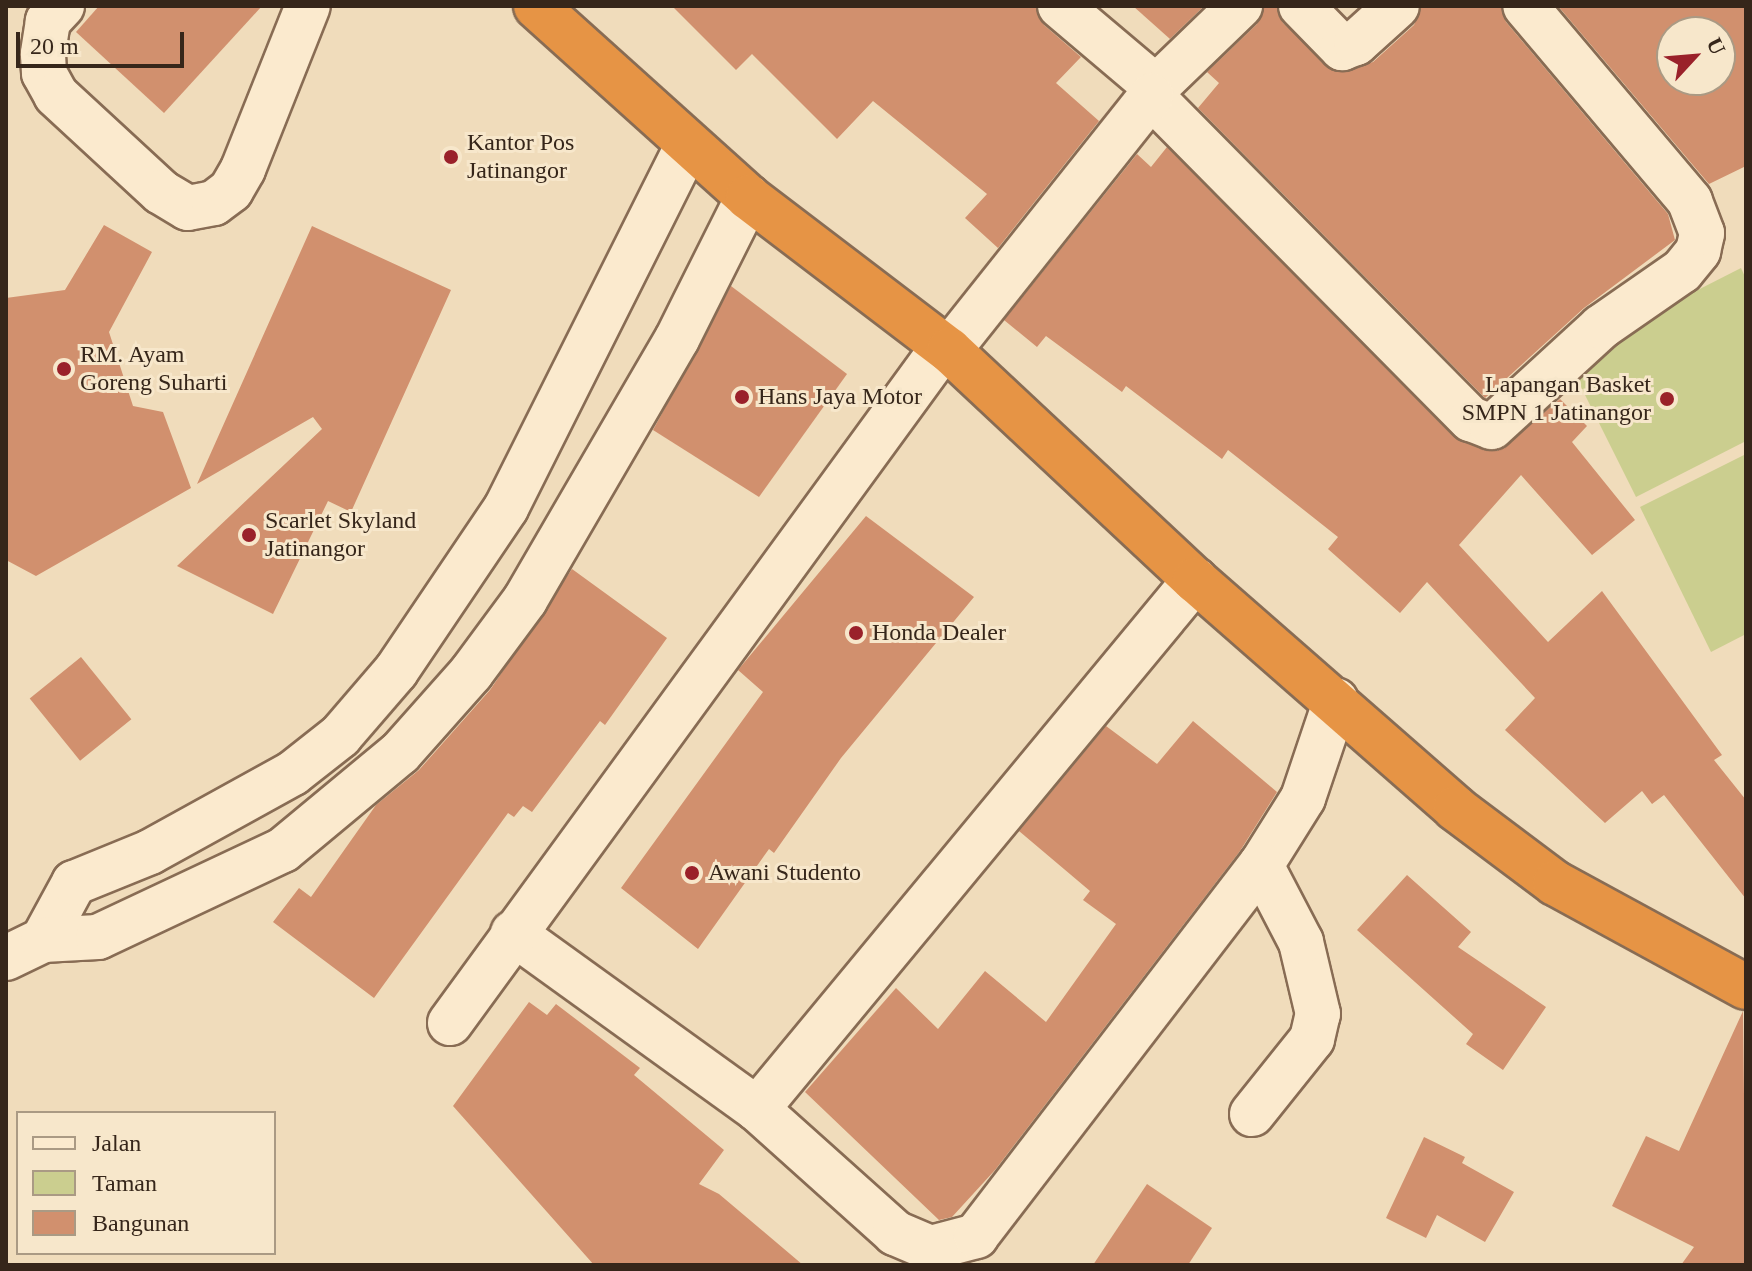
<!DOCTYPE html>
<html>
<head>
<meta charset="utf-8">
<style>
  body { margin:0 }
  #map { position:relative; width:1752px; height:1271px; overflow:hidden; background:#f0dcbb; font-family:"Times New Roman",serif }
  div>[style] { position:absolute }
  .green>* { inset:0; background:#cbce8f }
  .building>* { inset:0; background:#d1906e; transform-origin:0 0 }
  .roads { filter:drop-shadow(2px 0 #886c54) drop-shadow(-2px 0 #886c54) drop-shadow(0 2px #886c54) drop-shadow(0 -2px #886c54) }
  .minor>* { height:44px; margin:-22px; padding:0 22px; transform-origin:22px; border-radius:22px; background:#fbeace }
  .highway>* { height:44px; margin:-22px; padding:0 22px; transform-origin:22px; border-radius:22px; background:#e69445 }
  .dots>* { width:22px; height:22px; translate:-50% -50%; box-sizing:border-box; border:4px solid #f7e7cb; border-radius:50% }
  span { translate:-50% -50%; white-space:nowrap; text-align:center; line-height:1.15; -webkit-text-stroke:6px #f7e7cb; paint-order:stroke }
  .poi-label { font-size:24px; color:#36261a }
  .left { translate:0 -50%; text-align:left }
  .right { translate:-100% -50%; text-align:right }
  .frame { position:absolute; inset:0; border:8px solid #36261a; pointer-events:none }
  .legend { position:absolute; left:16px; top:1111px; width:260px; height:144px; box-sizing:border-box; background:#f7e7cb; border:2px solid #aa9a84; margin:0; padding:10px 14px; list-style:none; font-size:24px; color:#36261a }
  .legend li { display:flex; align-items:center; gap:16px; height:40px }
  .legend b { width:40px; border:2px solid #aa9a84 }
  .north { position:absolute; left:1656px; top:16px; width:80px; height:80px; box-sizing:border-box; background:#f7e7cb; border:2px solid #aa9a84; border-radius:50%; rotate:64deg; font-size:22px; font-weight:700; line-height:32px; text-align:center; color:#36261a }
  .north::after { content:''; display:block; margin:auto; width:28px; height:36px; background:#9a212a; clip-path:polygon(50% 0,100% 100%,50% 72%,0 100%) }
  .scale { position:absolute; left:16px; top:32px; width:168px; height:36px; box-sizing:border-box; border:4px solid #36261a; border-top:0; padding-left:10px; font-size:24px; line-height:28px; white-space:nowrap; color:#36261a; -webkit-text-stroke:6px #f7e7cb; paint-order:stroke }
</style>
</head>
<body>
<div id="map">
  <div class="green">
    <i style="clip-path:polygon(1741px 268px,1746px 279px,1746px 441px,1636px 497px,1566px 357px)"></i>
    <i style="clip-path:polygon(1746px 454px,1746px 634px,1711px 652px,1640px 507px)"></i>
  </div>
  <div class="building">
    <i style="clip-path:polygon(99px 6px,262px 6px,164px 113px,76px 32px)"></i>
    <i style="clip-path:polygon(672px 6px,1036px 6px,1044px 25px,1081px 57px,1056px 83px,1099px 121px,998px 248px,965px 218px,987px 194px,873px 101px,837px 139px,752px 54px,736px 70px)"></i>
    <i style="clip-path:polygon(1133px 6px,1204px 6px,1170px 39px)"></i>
    <i style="clip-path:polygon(1264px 6px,1277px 6px,1283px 23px,1337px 72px,1373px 62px,1414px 25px,1421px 6px,1501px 6px,1506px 22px,1668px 214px,1675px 240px,1584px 308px,1485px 398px,1198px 108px,1219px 83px,1207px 72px,1257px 24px)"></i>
    <i style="clip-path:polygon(evenodd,1558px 6px,1746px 6px,1746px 166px,1709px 184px,1558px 6px,1672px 32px,1720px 32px,1720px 80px,1672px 80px,1672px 32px)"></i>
    <i style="clip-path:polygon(1167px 147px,1454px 437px,1497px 451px,1560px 399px,1587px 426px,1572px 442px,1635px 520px,1592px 555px,1521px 475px,1459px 545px,1548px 642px,1602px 591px,1722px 755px,1714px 760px,1746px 800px,1746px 899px,1664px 795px,1652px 804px,1642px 791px,1605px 823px,1505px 730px,1535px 698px,1427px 582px,1400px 613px,1328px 549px,1338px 537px,1228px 450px,1222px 459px,1126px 386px,1122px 392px,1046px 336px,1037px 347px,1004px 320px,1137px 154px,1151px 167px)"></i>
    <i style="clip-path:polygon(104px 225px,152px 252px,109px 332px,133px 406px,163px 412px,191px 488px,36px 576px,6px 560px,6px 298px,65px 290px)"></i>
    <i style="clip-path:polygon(312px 226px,451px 290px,351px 512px,328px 501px,273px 614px,177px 566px,322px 429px,313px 417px,197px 484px)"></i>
    <i style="clip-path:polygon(731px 286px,847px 374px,759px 497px,653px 430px)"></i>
    <i style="clip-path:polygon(866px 516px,974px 597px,841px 758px,774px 853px,769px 849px,698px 949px,621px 888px,763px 692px,738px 670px)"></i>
    <i style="clip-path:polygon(572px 569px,667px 638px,605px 725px,600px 721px,532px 812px,523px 806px,514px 817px,508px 813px,374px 998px,273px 922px,299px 888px,311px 897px,376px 805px,419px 770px,490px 690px)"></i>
    <i style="left:81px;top:657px;width:80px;height:66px;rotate:51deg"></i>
    <i style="clip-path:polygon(1193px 721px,1277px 792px,1240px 851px,995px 1170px,952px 1217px,939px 1220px,805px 1092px,896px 988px,938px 1029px,985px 971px,1046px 1022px,1116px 924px,1083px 900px,1090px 891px,1019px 831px,1106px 726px,1157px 764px)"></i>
    <i style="clip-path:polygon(1407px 875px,1471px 932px,1458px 947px,1546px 1007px,1503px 1070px,1466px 1044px,1473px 1034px,1357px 930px)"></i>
    <i style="clip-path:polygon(529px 1002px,547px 1015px,556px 1004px,640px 1068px,634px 1075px,724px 1150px,699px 1184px,719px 1194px,803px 1265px,594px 1265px,453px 1106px)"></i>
    <i style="clip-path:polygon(1743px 1011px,1746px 1265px,1681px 1265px,1694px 1247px,1612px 1206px,1646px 1136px,1679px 1151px)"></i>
    <i style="clip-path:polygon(1424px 1137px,1465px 1157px,1462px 1163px,1514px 1192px,1485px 1242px,1437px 1215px,1426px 1238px,1386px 1218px)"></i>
    <i style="clip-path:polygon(1147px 1184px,1212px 1228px,1188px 1265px,1093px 1265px)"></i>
  </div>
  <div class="roads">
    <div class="minor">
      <i style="left:62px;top:6px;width:21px;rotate:133deg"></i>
      <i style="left:48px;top:21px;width:33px;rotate:99deg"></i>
      <i style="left:43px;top:54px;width:19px;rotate:87deg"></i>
      <i style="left:44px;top:73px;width:25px;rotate:61deg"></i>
      <i style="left:56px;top:95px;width:143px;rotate:42.7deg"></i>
      <i style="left:161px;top:192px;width:31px;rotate:31deg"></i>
      <i style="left:188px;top:208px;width:26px;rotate:-11deg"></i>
      <i style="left:214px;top:203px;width:21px;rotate:-37deg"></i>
      <i style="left:231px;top:190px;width:24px;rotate:-60deg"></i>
      <i style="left:243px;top:169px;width:175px;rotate:-68.3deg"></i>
      <i style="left:1060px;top:6px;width:126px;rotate:40.2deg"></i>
      <i style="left:1156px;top:87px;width:10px;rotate:119deg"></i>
      <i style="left:1151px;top:96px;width:455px;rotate:45.3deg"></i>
      <i style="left:1471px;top:419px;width:22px;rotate:21deg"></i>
      <i style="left:1492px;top:427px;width:148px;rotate:-42.5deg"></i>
      <i style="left:1601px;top:327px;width:98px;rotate:-34.7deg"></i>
      <i style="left:1682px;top:271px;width:26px;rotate:-51deg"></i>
      <i style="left:1698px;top:251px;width:18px;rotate:-77deg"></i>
      <i style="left:1702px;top:233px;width:34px;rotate:-111deg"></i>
      <i style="left:1690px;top:201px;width:255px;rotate:-130.2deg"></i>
      <i style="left:1301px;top:6px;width:59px;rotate:45.7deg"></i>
      <i style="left:1342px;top:48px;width:15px;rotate:-20deg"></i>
      <i style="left:1356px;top:43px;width:55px;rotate:-42.1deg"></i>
      <i style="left:1156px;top:87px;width:117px;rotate:-44deg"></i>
      <i style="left:949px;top:350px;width:325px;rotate:-51.5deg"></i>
      <i style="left:513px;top:933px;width:301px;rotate:35.8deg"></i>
      <i style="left:757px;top:1109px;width:186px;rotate:41.9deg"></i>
      <i style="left:895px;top:1233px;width:39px;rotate:23deg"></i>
      <i style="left:931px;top:1248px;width:47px;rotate:-14.9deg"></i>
      <i style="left:976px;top:1236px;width:468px;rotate:-52.5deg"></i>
      <i style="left:1261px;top:865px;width:79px;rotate:-57.9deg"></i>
      <i style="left:1303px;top:798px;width:103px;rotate:-71.4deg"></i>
      <i style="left:43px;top:940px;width:65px;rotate:-61.5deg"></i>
      <i style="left:74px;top:883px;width:82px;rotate:-22.2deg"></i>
      <i style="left:150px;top:852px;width:163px;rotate:-28.9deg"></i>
      <i style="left:293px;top:773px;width:60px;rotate:-38.2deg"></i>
      <i style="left:340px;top:736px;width:86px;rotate:-49.3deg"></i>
      <i style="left:396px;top:671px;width:197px;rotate:-56deg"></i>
      <i style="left:506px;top:508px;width:406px;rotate:-63.4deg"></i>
      <i style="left:6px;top:958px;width:41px;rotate:-25.9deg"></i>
      <i style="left:43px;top:940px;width:55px;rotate:-3.1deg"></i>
      <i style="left:98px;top:937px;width:204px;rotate:-25.2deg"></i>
      <i style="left:283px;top:850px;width:152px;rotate:-39.7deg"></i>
      <i style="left:400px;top:753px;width:107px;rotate:-48.4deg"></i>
      <i style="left:471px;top:673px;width:91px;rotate:-53.5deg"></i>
      <i style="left:525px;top:600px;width:302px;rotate:-59.8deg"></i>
      <i style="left:677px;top:339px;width:159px;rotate:-63.4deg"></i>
      <i style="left:450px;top:1023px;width:838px;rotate:-53.88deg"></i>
      <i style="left:757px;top:1109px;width:687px;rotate:-50.38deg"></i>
      <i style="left:1252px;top:1114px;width:96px;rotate:-51.3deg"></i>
      <i style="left:1312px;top:1039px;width:26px;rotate:-77deg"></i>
      <i style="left:1318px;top:1014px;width:74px;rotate:-103.3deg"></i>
      <i style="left:1301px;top:942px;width:87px;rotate:-117.5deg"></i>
    </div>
    <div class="highway">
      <i style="left:536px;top:6px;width:285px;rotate:42deg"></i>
      <i style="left:748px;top:197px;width:253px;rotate:37.3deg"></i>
      <i style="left:949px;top:350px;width:337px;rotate:43.1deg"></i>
      <i style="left:1195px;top:580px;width:346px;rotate:41.2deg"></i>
      <i style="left:1455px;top:808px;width:125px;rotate:36.9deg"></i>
      <i style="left:1555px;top:883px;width:217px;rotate:28.6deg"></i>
    </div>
  </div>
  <div class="dots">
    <i style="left:451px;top:157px;background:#9a212a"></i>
    <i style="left:64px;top:369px;background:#9a212a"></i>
    <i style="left:742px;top:397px;background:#9a212a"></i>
    <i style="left:1667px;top:399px;background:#9a212a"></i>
    <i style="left:249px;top:535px;background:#9a212a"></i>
    <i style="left:856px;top:633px;background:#9a212a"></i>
    <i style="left:692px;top:873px;background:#9a212a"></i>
  </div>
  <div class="poi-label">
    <span class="left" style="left:467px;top:157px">Kantor Pos<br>Jatinangor</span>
    <span class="left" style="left:80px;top:369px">RM. Ayam<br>Goreng Suharti</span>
    <span class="right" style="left:1651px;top:399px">Lapangan Basket<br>SMPN 1 Jatinangor</span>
    <span class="left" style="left:758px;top:397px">Hans Jaya Motor</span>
    <span class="left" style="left:265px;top:535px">Scarlet Skyland<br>Jatinangor</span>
    <span class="left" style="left:872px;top:633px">Honda Dealer</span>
    <span class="left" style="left:708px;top:873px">Awani Studento</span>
  </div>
  <div class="frame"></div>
  <ul class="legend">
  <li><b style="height:10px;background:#fbeace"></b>Jalan</li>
  <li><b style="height:22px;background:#cbce8f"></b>Taman</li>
  <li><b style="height:22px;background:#d1906e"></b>Bangunan</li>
  </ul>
  <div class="north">U</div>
  <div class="scale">20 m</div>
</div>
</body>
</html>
